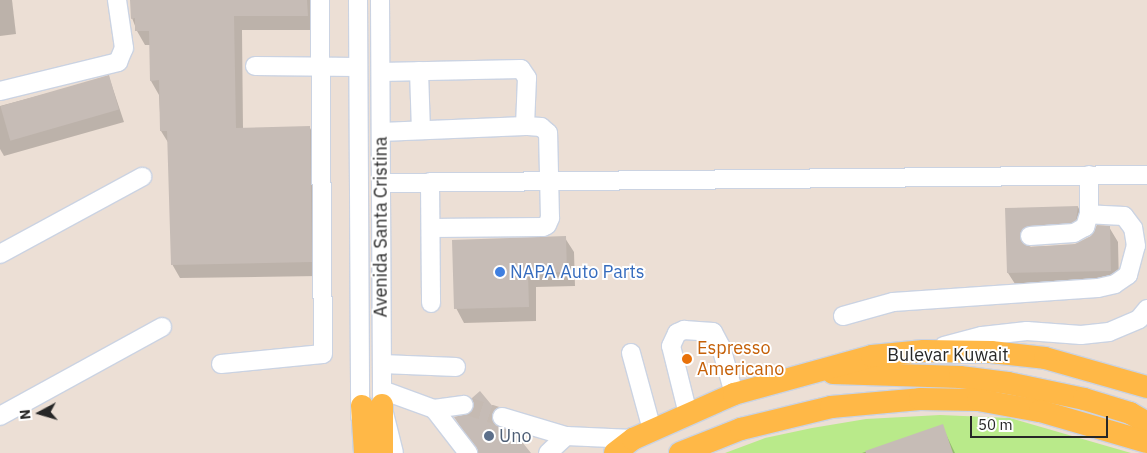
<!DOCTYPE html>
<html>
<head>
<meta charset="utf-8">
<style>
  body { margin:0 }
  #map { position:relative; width:1147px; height:453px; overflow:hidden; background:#ecdfd5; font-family:"IBM Plex Sans",sans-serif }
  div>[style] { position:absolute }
  .green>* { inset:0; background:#b9ea8a }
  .shadow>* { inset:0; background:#0003 }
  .building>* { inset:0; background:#c6bcb6; transform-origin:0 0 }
  .minor-tunnel>* { height:18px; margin-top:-9px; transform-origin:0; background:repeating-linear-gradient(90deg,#c5bab2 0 18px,transparent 0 27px) }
  .roads { filter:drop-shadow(1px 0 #cbd3e2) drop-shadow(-1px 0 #cbd3e2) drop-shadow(0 1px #cbd3e2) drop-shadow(0 -1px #cbd3e2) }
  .minor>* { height:18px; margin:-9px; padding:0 9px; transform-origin:9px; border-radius:9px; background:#fff }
  .major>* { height:22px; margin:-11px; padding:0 11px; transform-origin:11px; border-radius:11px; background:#ffb847 }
  .dots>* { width:14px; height:14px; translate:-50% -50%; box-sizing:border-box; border:2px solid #fff; border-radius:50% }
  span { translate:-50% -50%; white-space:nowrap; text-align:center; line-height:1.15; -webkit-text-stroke:4px #fff; paint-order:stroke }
  .street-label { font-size:18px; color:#272727 }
  .shop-label { font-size:18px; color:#366cbe }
  .left { translate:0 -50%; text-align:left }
  .food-label { font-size:18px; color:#c56008 }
  .service-label { font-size:18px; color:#4e5e75 }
  .north { position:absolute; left:15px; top:388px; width:50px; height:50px; -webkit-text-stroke:4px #fff; paint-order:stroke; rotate:264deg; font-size:14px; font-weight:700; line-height:20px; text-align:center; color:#272727 }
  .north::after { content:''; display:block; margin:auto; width:18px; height:22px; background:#272727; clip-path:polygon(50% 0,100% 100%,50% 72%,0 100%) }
  .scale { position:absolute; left:970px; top:416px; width:138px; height:22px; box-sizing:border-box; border:2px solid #272727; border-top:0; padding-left:6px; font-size:15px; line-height:18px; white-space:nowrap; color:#272727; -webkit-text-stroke:4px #fff; paint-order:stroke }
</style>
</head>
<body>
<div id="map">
  <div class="green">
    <i style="clip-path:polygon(940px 415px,1010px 418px,1131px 453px,725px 453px,765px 438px,812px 428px,866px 419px)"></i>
  </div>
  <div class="shadow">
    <i style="clip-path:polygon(0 0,12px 0,16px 34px,0 36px)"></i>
    <i style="clip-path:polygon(132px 0,315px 0,315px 30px,242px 30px,243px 129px,310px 128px,318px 142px,319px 276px,180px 278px,172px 264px,169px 144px,161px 131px,159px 95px,151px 81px,150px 45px,145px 45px,137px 31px,132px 18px)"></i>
    <i style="clip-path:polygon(109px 77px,124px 122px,4px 156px,0 149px,0 106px)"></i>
    <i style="clip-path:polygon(1078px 207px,1086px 222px,1033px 241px,1028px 247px,1075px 245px,1109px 227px,1118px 242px,1119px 285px,1017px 287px,1008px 273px,1007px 209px)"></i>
    <i style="clip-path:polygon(565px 238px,574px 252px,575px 286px,536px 287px,536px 321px,464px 323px,456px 308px)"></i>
    <i style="clip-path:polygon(494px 410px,495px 426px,530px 453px,478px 453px,458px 422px)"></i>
    <i style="clip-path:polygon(942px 426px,955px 453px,862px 453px)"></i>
  </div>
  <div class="building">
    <i style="clip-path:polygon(130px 0,307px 0,308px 16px,234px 16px,236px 128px,310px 126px,312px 262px,171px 265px,167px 131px,160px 131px,159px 80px,150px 81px,149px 31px,135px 31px,135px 18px,131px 19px)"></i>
    <i style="left:109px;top:75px;width:36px;height:113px;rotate:74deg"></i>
    <i style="clip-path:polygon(1078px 206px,1076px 220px,1071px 223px,1025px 227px,1020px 232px,1021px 241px,1031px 247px,1075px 244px,1091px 236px,1097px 225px,1110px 226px,1111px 271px,1007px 273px,1005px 208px)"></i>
    <i style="clip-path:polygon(566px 236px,567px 272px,528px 273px,529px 307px,454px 309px,452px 240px)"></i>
    <i style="clip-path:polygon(480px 391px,495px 409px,492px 414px,494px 424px,514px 432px,531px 453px,478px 453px,454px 417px,471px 413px,475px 404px,472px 398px)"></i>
    <i style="clip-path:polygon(943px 424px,953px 453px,866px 453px,865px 451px)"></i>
  </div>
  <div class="minor-tunnel">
    <i style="left:464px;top:405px;width:40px;rotate:18deg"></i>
  </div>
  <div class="roads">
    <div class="minor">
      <i style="left:358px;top:0;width:417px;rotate:89.7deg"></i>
      <i style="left:380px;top:0;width:405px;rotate:89.7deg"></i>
      <i style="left:382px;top:405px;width:49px;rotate:76deg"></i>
      <i style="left:255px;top:66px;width:103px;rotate:0.6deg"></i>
      <i style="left:419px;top:71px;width:59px;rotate:88.1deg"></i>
      <i style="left:381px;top:72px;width:140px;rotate:-1.2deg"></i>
      <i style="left:521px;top:69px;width:11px;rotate:56deg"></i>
      <i style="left:527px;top:78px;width:48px;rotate:92.4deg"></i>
      <i style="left:525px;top:126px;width:144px;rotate:177.6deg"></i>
      <i style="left:0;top:91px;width:122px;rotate:-13.8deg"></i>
      <i style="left:118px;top:62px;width:15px;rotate:-67deg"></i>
      <i style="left:124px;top:48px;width:49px;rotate:-98.3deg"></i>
      <i style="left:430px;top:182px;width:121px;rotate:89.5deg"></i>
      <i style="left:381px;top:183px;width:766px;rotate:-0.6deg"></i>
      <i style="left:431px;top:228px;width:112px;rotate:-0.5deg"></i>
      <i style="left:543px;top:227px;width:4px;rotate:-27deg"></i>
      <i style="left:547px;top:225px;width:8px;rotate:-67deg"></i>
      <i style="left:550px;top:218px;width:85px;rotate:-91.3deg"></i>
      <i style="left:548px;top:133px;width:9px;rotate:-139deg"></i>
      <i style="left:541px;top:127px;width:16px;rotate:-176deg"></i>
      <i style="left:1030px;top:236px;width:44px;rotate:-3.9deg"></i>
      <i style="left:1074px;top:233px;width:13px;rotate:-29deg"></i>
      <i style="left:1085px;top:227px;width:14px;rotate:-73deg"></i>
      <i style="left:1089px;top:214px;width:39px;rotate:-90deg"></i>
      <i style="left:0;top:254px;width:162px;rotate:-28.5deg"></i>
      <i style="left:843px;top:316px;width:52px;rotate:-15.6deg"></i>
      <i style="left:893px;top:302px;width:205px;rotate:-3.9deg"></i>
      <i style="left:1098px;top:288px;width:17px;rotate:-13deg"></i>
      <i style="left:1115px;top:284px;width:16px;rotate:-35deg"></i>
      <i style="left:1128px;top:275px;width:30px;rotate:-75deg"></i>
      <i style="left:1136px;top:246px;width:18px;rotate:-99deg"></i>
      <i style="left:1133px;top:228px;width:15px;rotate:-127deg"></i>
      <i style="left:1124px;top:216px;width:35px;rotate:-177deg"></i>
      <i style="left:944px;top:346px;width:39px;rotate:-15deg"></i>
      <i style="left:982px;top:336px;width:45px;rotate:-6.3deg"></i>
      <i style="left:1027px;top:331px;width:54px;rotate:4.2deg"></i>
      <i style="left:1081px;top:335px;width:28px;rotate:-6deg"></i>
      <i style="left:1109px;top:332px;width:33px;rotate:-23deg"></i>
      <i style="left:1139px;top:319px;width:13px;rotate:-51deg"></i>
      <i style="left:631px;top:353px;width:80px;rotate:74.7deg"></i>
      <i style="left:221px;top:364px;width:102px;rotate:-5.6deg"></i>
      <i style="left:323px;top:354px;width:354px;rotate:-90.5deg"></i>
      <i style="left:382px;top:364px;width:74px;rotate:2.3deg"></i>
      <i style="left:382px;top:390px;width:55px;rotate:20.1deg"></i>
      <i style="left:434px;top:409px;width:30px;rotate:-8deg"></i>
      <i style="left:434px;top:409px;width:56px;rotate:52.3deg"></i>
      <i style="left:688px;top:414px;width:70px;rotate:-104deg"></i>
      <i style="left:671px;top:346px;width:14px;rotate:-65deg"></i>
      <i style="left:677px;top:333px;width:8px;rotate:-23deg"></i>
      <i style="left:684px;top:330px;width:29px;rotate:4deg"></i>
      <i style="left:713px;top:332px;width:17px;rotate:62deg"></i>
      <i style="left:721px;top:347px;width:49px;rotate:74.5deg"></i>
      <i style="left:0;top:416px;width:185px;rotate:-28.8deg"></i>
      <i style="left:502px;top:417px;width:67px;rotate:16.5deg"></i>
      <i style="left:566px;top:436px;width:67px;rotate:2.6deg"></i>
      <i style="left:548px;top:453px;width:25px;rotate:-43deg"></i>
    </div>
    <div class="major">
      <i style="left:833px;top:373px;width:127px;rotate:1.8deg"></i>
      <i style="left:960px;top:377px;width:48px;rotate:7.1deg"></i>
      <i style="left:1008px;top:383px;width:78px;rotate:11.9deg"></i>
      <i style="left:1084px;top:399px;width:48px;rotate:16.9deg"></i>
      <i style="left:1130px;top:413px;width:20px;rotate:30deg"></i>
      <i style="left:362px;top:406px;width:47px;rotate:86.3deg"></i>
      <i style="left:382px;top:453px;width:48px;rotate:-90deg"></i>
      <i style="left:615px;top:453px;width:23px;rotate:-38deg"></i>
      <i style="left:633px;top:439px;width:111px;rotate:-24deg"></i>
      <i style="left:734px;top:394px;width:143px;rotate:-15.4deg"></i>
      <i style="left:872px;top:356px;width:52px;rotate:-5.5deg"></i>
      <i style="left:924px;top:351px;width:67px;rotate:0.9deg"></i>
      <i style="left:991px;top:352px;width:54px;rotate:6.3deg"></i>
      <i style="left:1045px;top:358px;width:106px;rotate:15.9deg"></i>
      <i style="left:680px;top:453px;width:66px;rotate:-21.5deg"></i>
      <i style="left:741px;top:429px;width:93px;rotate:-13.7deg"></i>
      <i style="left:831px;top:407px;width:89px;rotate:-5.1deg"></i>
      <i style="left:920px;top:399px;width:58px;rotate:1deg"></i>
      <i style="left:978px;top:400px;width:63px;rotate:10.1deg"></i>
      <i style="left:1040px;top:411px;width:111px;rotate:16.2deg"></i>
    </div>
  </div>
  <div class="dots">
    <i style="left:500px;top:272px;background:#3f7fe0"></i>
    <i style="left:687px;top:359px;background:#e8710a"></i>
    <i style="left:489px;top:436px;background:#5c6f8a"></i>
  </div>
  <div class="street-label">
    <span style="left:381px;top:227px;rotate:-90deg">Avenida Santa Cristina</span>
    <span style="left:948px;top:355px">Bulevar Kuwait</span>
  </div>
  <div class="shop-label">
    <span class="left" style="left:510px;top:272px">NAPA Auto Parts</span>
  </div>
  <div class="food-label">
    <span class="left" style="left:697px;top:359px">Espresso<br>Americano</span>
  </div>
  <div class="service-label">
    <span class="left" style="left:499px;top:436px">Uno</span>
  </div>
  <div class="north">N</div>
  <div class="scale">50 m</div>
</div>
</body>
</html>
